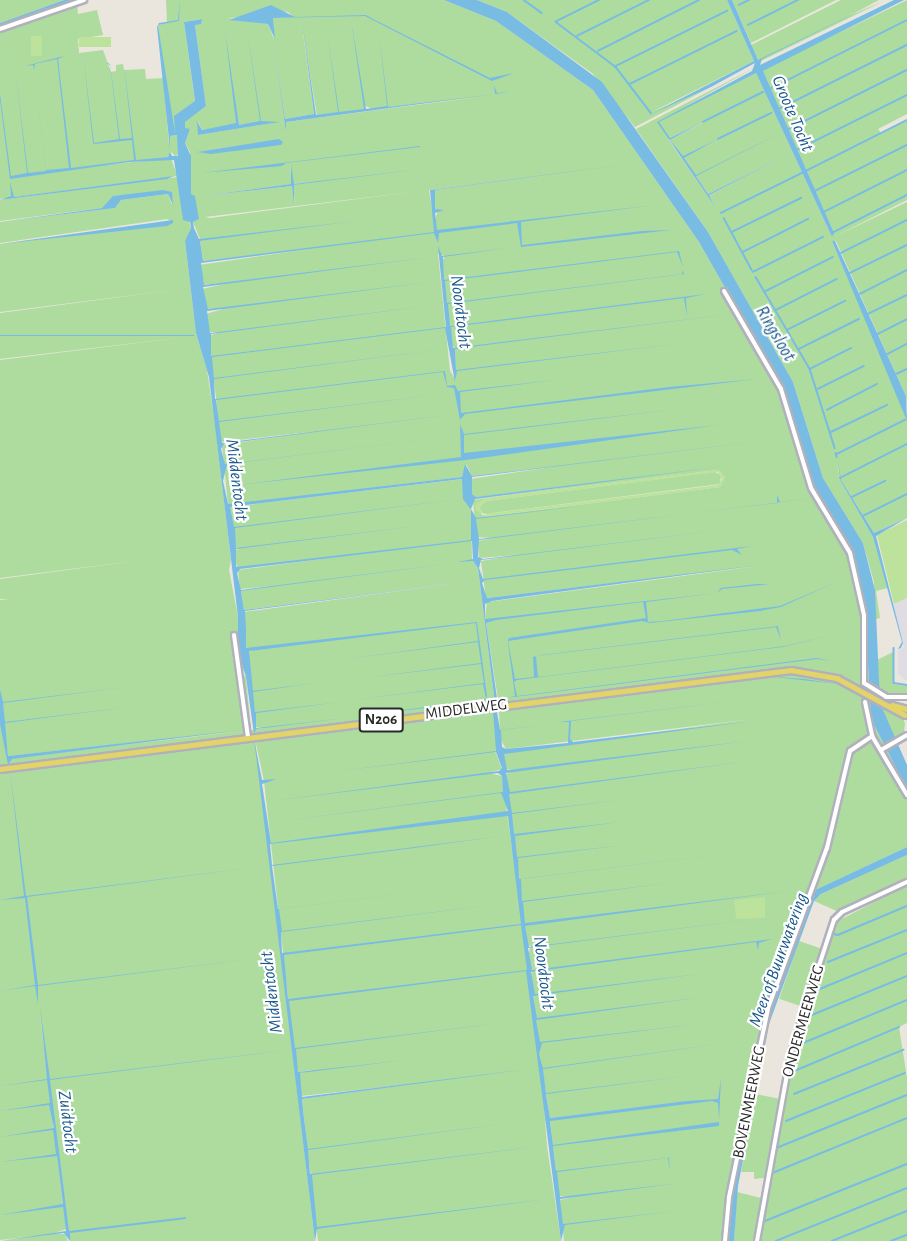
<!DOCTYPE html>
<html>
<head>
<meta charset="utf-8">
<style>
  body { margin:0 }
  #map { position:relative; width:907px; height:1241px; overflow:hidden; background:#eae6dd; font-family:"Alegreya Sans",sans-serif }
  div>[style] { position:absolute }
  .industrial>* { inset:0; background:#dfdde3 }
  .green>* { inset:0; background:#addc9e; transform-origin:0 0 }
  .pitch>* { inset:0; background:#bce29b; transform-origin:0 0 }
  .water>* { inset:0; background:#79bce3; transform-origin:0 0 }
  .stream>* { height:1.5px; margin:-0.75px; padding:0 0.75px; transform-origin:0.75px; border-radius:0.75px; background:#79bce3 }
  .roads { filter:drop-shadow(2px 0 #b0b1bc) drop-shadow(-2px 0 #b0b1bc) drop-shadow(0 2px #b0b1bc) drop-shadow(0 -2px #b0b1bc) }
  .minor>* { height:4px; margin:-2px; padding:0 2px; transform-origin:2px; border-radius:2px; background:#fff }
  .major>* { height:4.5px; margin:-2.25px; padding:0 2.25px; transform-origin:2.25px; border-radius:2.25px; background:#e3d469 }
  span { translate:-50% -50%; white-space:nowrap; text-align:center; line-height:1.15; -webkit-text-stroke:4.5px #fff; paint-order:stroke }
  .shield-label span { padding:2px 4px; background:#fff; border:2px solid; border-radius:4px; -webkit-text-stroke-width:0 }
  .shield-label { font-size:15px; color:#2a2a2a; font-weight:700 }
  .street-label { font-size:16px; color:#2a2a2a }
  .water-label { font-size:18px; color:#1a598d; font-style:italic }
</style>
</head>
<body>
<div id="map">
  <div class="industrial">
    <i style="clip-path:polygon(907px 598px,907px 680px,905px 680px,898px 674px,898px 651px,904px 647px,893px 605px)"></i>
  </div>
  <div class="green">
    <i style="clip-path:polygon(0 0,64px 0,0 23px)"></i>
    <i style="clip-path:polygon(75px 0,89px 0,77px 4px,78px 14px,97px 10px,103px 35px,78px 39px,79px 53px,103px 50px,111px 72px,116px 71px,116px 65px,123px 64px,124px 70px,145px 69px,146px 79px,163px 78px,169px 144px,170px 136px,178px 135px,180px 151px,176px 157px,171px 152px,168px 157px,85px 167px,171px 158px,177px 176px,0 199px,0 27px)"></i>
    <i style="clip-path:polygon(evenodd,166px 0,444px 0,496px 21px,593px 90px,699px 242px,782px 388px,810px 481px,850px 546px,860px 581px,866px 621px,871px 719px,907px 789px,907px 847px,813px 891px,770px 1007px,727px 1241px,564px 1241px,560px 1200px,574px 1197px,559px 1196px,550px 1120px,692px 1101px,550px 1118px,540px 1055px,547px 1146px,561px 1241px,318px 1241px,302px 1099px,413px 1084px,301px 1096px,298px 1074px,313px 1070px,298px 1072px,295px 1059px,264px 781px,255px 739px,315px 1241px,70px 1241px,39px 1007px,66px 1229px,52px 1234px,65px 1234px,68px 1241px,2px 1241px,35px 1236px,0 1240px,0 702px,8px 765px,12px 758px,242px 731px,8px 756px,0 689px,0 600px,9px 599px,0 599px,0 579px,142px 560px,0 578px,0 360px,194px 336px,0 359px,0 313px,181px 289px,0 312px,0 244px,173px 223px,167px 219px,0 243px,0 222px,114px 208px,121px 200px,168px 194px,172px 205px,172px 192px,114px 196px,102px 208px,0 221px,0 200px,178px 177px,191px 229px,185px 241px,196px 333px,207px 370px,215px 424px,231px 560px,229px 570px,238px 617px,238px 652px,244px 671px,241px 672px,246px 677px,251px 730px,264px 728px,256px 727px,247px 654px,251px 650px,246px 648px,244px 612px,472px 581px,244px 610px,241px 591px,273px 586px,240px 589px,238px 570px,374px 552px,237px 568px,234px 551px,239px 549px,234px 546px,230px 507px,463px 479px,464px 499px,471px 510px,472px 560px,478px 568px,495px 704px,498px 699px,485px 617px,487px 602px,758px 566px,486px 598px,481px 561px,517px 555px,479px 558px,478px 541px,493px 538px,476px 537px,473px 500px,573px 486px,476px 497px,472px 494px,470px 479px,559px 466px,472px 476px,466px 464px,462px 477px,228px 505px,222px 445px,318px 431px,221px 442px,209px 336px,220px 332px,209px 332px,206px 314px,226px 308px,206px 309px,202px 289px,234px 282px,202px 285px,199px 265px,323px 247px,203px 261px,200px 241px,227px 237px,200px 239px,193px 222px,198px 219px,195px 197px,191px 194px,190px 152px,185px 143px,190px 129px,185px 129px,185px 121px,206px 106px,195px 25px,201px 19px,184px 22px,195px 102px,173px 133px,158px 25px,167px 23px,166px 0,261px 9px,288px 12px,294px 17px,273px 18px,274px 39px,268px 24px,228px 18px,244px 17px,261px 9px,166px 0,302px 25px,317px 116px,364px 110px,364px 105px,372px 109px,478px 97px,286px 122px,286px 133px,274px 43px,285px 119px,314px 114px,302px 25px,166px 0,235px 103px,239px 125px,279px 122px,198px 135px,198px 121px,202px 130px,236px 125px,235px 103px,166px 0,274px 142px,280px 145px,197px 152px,258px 143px,274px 142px,166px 0,290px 164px,293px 184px,318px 182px,293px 185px,295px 205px,292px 186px,202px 196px,292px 184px,290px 164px,166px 0,571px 172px,435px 190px,434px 208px,438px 211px,434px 222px,429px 190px,571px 172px,166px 0,420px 191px,210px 218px,205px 217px,255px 211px,420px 191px,166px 0,438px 254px,445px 256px,441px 264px,452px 346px,455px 348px,456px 380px,450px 371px,438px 254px,166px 0,718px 470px,725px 477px,720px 487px,490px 516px,482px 515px,476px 504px,486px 498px,718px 470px,166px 0,499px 710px,500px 738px,506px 749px,752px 719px,504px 753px,504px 769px,516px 770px,506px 774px,513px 834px,517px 834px,514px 838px,527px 945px,531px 946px,528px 955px,530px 969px,534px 970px,531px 974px,534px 1006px,502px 776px,488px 773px,502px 769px,495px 751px,498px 748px,494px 711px,499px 710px)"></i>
    <i style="clip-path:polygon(477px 0,727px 0,754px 61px,652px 112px,711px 87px,635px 127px,593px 74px,507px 12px)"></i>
    <i style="clip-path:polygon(732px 0,836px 0,751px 43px)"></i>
    <i style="clip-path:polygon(841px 0,879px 0,847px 17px,886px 0,759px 62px,751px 45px)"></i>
    <i style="clip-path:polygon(evenodd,907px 0,907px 114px,878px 129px,881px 133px,907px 120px,907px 200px,834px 237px,907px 202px,907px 408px,906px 396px,836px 241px,832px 241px,907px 416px,907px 518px,874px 533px,841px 480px,837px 462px,840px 480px,873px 537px,888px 588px,876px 591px,880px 618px,876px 619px,874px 582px,863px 543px,823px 478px,793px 382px,708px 232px,636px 129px,756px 67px,686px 106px,756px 73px,832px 237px,833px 231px,762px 70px,907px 0,708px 120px,670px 140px,683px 157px,720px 138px,683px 158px,696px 176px,757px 145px,696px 176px,708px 194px,789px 154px,709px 195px,715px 207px,668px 139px,708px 120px)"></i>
    <i style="clip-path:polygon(715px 472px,721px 475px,720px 484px,493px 513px,483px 513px,478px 506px,487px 501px)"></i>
    <i style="clip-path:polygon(893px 652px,893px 684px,907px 686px,907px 695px,902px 697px,879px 691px,877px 660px)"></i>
    <i style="clip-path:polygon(880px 703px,902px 716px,905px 723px,904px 732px,894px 740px)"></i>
    <i style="clip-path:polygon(907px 855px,907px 881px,839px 912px,814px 901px,821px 894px)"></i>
    <i style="clip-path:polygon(907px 885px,907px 1023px,899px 1027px,907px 1078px,907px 1241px,759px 1241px,796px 1046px,836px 922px)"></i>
    <i style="left:799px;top:941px;width:24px;height:61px;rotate:19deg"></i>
    <i style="clip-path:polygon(756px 1094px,780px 1099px,765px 1178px,754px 1179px,754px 1172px,741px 1172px)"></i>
    <i style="clip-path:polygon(737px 1192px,761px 1198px,755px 1241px,734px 1241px)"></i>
  </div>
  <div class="pitch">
    <i style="left:31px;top:36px;width:11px;height:20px"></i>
    <i style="left:111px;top:37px;width:10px;height:32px;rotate:90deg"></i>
    <i style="clip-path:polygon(evenodd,718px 470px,725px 477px,720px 487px,490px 516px,476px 511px,475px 504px,486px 498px,718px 470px,718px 472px,722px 479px,718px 485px,493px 513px,483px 513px,479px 508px,487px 501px,718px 472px)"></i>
    <i style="clip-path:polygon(907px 520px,907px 598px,894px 604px,877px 535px)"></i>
    <i style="clip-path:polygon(765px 897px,765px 918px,736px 919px,734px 900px)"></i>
  </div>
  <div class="water">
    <i style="clip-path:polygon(64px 0,75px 0,0 27px,0 23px)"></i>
    <i style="clip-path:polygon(evenodd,180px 0,179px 21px,158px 25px,175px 133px,174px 116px,195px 101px,184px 22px,202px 19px,201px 24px,195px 25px,206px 106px,185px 122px,185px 128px,190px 129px,185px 143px,191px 156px,191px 194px,195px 196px,199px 219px,193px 222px,194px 228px,199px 239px,355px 221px,200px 241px,203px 261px,434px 232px,430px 190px,628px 164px,435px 190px,435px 209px,444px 210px,435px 213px,437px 230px,655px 205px,521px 222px,522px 245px,642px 231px,671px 230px,521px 247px,517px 223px,439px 233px,438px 243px,434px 233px,201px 263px,204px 285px,430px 257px,203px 287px,208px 309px,430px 282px,207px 311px,210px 333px,427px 306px,211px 334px,211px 356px,446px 327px,438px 246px,442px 256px,516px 247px,443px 257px,444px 280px,679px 251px,683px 267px,677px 252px,445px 281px,447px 303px,682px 274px,683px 270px,684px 274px,448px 304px,450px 326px,706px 294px,686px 298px,687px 317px,684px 298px,451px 327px,453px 348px,732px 314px,455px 349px,456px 370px,683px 343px,457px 371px,455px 382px,445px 328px,212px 357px,214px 378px,444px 349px,214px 379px,215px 399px,445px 371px,447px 386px,455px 385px,458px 391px,555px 380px,460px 392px,461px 413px,669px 387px,757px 379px,465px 414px,460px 420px,454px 388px,447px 387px,443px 372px,216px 400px,219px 421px,442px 394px,219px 422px,222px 443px,448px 415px,224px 444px,221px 449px,225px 464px,452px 436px,227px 464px,223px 481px,228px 504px,462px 477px,465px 464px,472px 476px,777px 439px,472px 477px,472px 494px,476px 497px,725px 466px,475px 499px,471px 509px,476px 518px,589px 505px,476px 519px,479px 539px,777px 503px,777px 495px,780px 502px,814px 498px,479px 540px,478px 557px,483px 559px,722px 530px,481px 560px,479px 568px,483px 579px,752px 546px,737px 549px,742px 555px,752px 553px,742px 555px,732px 550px,485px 580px,482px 583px,487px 598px,759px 565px,492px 601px,485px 604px,485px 619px,717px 593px,721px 588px,757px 584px,770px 584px,722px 589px,717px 593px,646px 602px,648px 622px,663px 621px,780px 606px,834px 583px,781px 607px,760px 611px,650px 623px,642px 621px,508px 641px,515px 679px,534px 677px,533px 657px,541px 655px,778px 626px,778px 627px,781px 640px,776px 627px,536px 656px,538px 677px,785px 646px,831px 635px,783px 647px,517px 680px,514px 682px,517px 696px,817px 658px,832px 661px,818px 659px,507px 698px,515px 696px,508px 643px,508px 640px,509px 638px,646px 618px,643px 602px,496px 620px,486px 623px,497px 698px,495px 704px,478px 568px,473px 561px,457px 562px,473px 559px,472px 541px,240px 569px,237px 573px,241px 590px,453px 563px,241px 591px,244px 610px,472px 581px,245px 611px,246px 630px,474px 601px,246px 630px,246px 648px,477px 622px,487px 696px,486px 700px,483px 701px,350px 717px,486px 699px,483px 684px,353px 700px,484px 683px,481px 664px,363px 678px,481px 663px,478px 642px,346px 659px,478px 641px,476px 623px,249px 651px,251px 671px,343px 659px,251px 671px,253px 691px,316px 683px,253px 692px,255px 712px,341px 702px,256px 713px,256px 728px,346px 718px,256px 729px,254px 734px,246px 677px,238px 652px,238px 617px,209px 377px,196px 333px,185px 241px,191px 228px,190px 222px,183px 220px,174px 160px,129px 162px,10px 179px,0 100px,0 94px,11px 176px,27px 173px,16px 76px,28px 173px,46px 171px,34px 72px,46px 170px,69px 168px,57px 59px,35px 64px,34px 70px,33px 65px,25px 66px,64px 56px,58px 59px,71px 168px,134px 160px,132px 140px,94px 144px,93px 143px,83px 55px,94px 143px,119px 139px,110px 65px,105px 62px,104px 53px,105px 62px,110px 64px,120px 139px,132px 138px,124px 65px,136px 160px,168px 157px,170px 152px,172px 156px,178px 156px,177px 135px,170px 136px,170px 149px,157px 27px,159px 23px,178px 20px,180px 0,462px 479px,463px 499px,471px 510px,471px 540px,236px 567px,236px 549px,416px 526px,236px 548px,235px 528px,460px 499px,234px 527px,230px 507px,462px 479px)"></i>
    <i style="clip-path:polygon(444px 0,477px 0,507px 12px,602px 82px,708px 232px,793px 382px,823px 478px,863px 543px,875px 590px,880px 703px,907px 765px,907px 789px,871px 719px,865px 611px,851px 549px,812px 486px,782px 388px,699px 242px,593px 90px,496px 21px)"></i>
    <i style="clip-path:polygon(727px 0,732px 0,758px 60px,882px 0,762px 59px,760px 65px,894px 0,904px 0,763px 71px,834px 233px,832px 237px,756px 73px,659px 122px,670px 138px,703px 122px,670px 140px,683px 156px,718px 139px,684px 158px,696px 175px,780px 133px,696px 176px,708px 194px,789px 154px,709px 195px,715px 207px,657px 122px,752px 71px,755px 63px,711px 87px,651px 114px,754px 61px)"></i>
    <i style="clip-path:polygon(271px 5px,295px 17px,366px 15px,373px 19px,490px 78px,514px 73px,492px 81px,365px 16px,273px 18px,275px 39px,268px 24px,229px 20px)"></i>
    <i style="clip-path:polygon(351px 20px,366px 109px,387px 106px,379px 32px,388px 107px,495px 94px,494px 85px,497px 93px,510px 92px,286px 122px,286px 133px,274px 43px,285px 119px,314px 114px,302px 21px,316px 115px,338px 112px,328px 37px,339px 112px,364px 109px)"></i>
    <i style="clip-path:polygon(225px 31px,239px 125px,260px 121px,248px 36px,261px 121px,280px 122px,198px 135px,197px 121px,202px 130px,236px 123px)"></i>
    <i style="clip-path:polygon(279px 139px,283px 142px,281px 145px,211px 154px,197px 152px)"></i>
    <i style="clip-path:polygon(420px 146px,420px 147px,286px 163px,282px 166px,201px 173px)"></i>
    <i style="clip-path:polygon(291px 164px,294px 184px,421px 169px,294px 185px,294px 205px,292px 186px,202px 196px,291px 184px)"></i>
    <i style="clip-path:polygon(174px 176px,167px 179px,0 200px,11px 196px,10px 182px,14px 197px)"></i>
    <i style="clip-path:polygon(163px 190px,172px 192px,173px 205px,168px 194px,121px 200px,115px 208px,0 222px,102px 208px,113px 196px)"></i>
    <i style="clip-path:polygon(173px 220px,173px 223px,167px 226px,0 244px)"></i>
    <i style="clip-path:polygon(832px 241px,835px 241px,906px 396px,907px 421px)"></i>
    <i style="left:194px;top:335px;width:1px;height:195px;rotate:90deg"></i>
    <i style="clip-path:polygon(678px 409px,464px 435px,464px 453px,718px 425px,466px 460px,229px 486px,461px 457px,460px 424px,464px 434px)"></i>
    <i style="clip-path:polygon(838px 461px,841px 480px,874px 533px,907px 518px,876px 536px,903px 643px,901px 648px,898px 649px,902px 642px,873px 537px,840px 480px)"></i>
    <i style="clip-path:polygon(evenodd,766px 676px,497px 712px,500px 730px,550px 724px,501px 730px,502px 747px,506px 749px,568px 743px,569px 722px,559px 722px,749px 699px,571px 721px,570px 739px,573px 742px,752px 721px,504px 754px,507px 770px,747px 741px,506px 773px,510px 792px,749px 761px,509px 794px,512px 813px,618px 800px,512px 814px,514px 834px,620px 822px,515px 836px,517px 857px,624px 845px,518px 858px,519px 879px,753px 850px,521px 879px,522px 901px,669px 883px,523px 902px,525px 923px,788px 891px,525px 926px,529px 947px,754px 919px,528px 948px,532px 970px,772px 939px,759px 943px,758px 950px,756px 942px,531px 972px,535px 994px,706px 973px,533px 996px,537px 1018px,703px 997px,536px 1020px,540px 1042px,698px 1024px,542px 1043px,539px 1054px,543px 1068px,725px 1043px,543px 1069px,546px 1093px,686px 1076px,546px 1094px,550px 1118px,687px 1101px,718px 1099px,721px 1078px,719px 1120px,718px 1103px,712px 1101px,550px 1121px,553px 1145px,719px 1122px,719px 1126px,553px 1146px,556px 1171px,675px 1157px,669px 1158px,670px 1172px,668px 1158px,557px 1172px,560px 1197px,679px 1183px,560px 1199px,563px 1224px,674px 1211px,565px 1225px,561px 1241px,526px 971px,289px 1001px,295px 1048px,507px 1022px,296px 1049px,298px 1072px,406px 1060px,300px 1073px,302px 1097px,529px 1069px,302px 1099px,304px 1118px,525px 1090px,304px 1118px,308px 1149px,517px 1122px,308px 1150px,310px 1174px,541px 1146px,312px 1175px,317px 1227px,548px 1199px,323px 1228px,317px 1229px,315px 1241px,254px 739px,262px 780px,277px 779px,262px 784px,271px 843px,508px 811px,501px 793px,274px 822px,503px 792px,502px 776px,498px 773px,271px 801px,499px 771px,502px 768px,496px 752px,331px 772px,496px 751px,493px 711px,269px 738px,766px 676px,805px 679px,837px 684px,766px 676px,508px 816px,521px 924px,282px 953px,281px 932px,499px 904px,282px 931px,279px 909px,510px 880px,278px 909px,272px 866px,414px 848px,502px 836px,272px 865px,270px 844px,508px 816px,766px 676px,521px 925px,527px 970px,288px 999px,284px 955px,521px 925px)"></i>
    <i style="clip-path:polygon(126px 687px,3px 703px,5px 722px,128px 707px,5px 723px,8px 756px,242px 730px,12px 759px,8px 765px,0 724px,0 689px,3px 702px)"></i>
    <i style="clip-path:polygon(10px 770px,26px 896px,263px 866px,27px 897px,38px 985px,274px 956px,38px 986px,38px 1004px,35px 986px,0 991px,35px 985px,25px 898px,0 900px,24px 896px)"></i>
    <i style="clip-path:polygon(907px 847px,907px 855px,821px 894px,814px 901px,769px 1024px,738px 1186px,734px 1241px,727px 1241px,730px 1203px,770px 1007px,813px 891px)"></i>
    <i style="clip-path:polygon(40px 1007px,50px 1079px,287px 1050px,50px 1080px,69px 1231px,186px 1217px,186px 1219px,70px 1233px,70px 1241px,64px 1233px,0 1241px,66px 1231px,63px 1207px,0 1215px,63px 1204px,57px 1156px,0 1162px,56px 1154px,53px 1130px,0 1137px,54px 1128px,49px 1105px,0 1111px,50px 1103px,47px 1080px,0 1086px,47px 1079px)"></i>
  </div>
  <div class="stream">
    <i style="left:524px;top:0;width:22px;rotate:36deg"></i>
    <i style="left:600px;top:0;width:49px;rotate:153.4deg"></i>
    <i style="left:556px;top:22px;width:75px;rotate:36.9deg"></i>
    <i style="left:616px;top:67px;width:58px;rotate:52.7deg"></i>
    <i style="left:739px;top:5px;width:11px;rotate:-27deg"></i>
    <i style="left:748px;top:25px;width:56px;rotate:-26.6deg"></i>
    <i style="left:577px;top:36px;width:80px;rotate:-26.6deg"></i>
    <i style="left:598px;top:51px;width:113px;rotate:-26.8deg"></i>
    <i style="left:616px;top:66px;width:124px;rotate:-26.4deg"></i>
    <i style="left:630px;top:84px;width:119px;rotate:-26.4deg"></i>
    <i style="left:768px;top:90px;width:156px;rotate:-26.7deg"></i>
    <i style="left:779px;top:109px;width:143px;rotate:-26.6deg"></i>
    <i style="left:703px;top:122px;width:67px;rotate:-26.6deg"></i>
    <i style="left:787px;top:130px;width:134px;rotate:-26.6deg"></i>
    <i style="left:718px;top:139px;width:59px;rotate:-26.1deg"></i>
    <i style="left:795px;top:151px;width:125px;rotate:-26.6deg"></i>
    <i style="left:806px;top:171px;width:113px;rotate:-26.8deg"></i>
    <i style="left:815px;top:191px;width:103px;rotate:-26.6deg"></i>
    <i style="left:721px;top:213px;width:90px;rotate:-26.3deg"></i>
    <i style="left:822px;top:213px;width:95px;rotate:-26.8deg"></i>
    <i style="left:724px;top:218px;width:59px;rotate:61.7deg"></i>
    <i style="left:732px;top:232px;width:77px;rotate:-26.2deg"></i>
    <i style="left:834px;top:232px;width:82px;rotate:-26.9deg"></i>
    <i style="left:743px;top:252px;width:73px;rotate:-26.9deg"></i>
    <i style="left:841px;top:253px;width:74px;rotate:-26.6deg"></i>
    <i style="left:753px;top:272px;width:78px;rotate:-26.6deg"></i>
    <i style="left:850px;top:273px;width:64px;rotate:-26.2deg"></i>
    <i style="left:756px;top:277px;width:107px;rotate:59.6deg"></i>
    <i style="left:810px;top:369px;width:83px;rotate:72.4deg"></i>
    <i style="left:764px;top:292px;width:77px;rotate:-26.9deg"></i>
    <i style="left:860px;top:294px;width:53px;rotate:-27.1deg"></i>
    <i style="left:776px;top:310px;width:68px;rotate:-26.9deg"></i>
    <i style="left:868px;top:314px;width:43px;rotate:-26deg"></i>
    <i style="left:787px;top:330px;width:65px;rotate:-26.6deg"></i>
    <i style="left:876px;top:335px;width:35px;rotate:-27deg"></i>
    <i style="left:799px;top:349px;width:67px;rotate:-26.6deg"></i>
    <i style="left:884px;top:356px;width:26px;rotate:-28deg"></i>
    <i style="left:810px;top:369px;width:46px;rotate:-27.1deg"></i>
    <i style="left:894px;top:375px;width:14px;rotate:-25deg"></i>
    <i style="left:818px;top:389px;width:51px;rotate:-26.6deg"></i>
    <i style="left:827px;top:410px;width:56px;rotate:-27.5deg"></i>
    <i style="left:831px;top:432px;width:62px;rotate:-25.7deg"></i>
    <i style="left:836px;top:453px;width:4px;rotate:76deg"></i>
    <i style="left:837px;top:454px;width:76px;rotate:-26.6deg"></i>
    <i style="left:840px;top:478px;width:75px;rotate:-26.9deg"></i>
    <i style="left:852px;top:497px;width:37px;rotate:-26deg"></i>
    <i style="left:863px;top:516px;width:49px;rotate:-26.6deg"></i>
    <i style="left:894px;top:648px;width:35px;rotate:90deg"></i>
    <i style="left:894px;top:683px;width:13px;rotate:9deg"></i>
    <i style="left:834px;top:934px;width:4px;rotate:14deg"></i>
    <i style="left:838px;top:935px;width:75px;rotate:-22.8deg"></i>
    <i style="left:828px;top:962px;width:85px;rotate:-22.1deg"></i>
    <i style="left:815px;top:991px;width:100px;rotate:-22.4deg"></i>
    <i style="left:807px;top:1017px;width:108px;rotate:-22.3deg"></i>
    <i style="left:796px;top:1046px;width:120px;rotate:-22.5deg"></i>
    <i style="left:792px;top:1072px;width:116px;rotate:-22.8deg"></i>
    <i style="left:794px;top:1094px;width:118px;rotate:-22deg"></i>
    <i style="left:786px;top:1121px;width:128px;rotate:-22deg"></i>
    <i style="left:774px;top:1149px;width:144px;rotate:-22.1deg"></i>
    <i style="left:770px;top:1174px;width:148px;rotate:-22.2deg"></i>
    <i style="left:765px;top:1221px;width:153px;rotate:-21.9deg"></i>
    <i style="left:776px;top:1241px;width:141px;rotate:-22deg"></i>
    <i style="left:832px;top:1241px;width:81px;rotate:-21.8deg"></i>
    <i style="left:891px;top:1241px;width:17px;rotate:-21deg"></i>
  </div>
  <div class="roads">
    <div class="minor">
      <i style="left:0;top:29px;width:89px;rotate:-19deg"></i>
      <i style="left:724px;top:291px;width:113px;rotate:59.8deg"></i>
      <i style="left:781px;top:389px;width:103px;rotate:73.1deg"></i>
      <i style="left:811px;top:488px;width:76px;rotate:59deg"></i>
      <i style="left:850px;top:553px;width:64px;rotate:77.3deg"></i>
      <i style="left:864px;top:615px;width:68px;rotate:90deg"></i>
      <i style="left:864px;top:683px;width:26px;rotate:32deg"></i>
      <i style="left:886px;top:697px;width:21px"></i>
      <i style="left:234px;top:635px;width:103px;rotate:82.2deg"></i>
      <i style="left:865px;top:702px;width:35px;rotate:78deg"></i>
      <i style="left:872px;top:736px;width:69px;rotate:59.3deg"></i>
      <i style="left:881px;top:750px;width:30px;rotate:-30deg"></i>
      <i style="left:725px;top:1241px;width:44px;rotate:-84.8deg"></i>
      <i style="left:729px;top:1197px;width:193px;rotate:-78.3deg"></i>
      <i style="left:768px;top:1008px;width:171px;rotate:-69.8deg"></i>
      <i style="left:827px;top:848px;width:100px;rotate:-76.7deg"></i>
      <i style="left:850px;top:751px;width:27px;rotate:-34deg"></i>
      <i style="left:757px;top:1241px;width:192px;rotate:-79.8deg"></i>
      <i style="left:791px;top:1052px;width:139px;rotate:-72deg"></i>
      <i style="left:834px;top:920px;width:11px;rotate:-45deg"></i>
      <i style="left:842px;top:912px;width:72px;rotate:-24.8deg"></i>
    </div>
    <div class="major">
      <i style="left:892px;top:705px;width:16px;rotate:15deg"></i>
      <i style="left:0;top:769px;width:797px;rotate:-7.13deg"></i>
      <i style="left:791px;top:670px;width:47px;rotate:9.9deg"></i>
      <i style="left:837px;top:678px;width:77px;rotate:28.6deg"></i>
    </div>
  </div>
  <div class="shield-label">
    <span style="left:381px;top:720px">N206</span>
  </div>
  <div class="street-label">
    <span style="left:466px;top:709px;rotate:-7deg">MIDDELWEG</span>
    <span style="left:803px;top:1021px;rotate:-74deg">ONDERMEERWEG</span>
    <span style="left:749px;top:1102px;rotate:-79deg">BOVENMEERWEG</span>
  </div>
  <div class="water-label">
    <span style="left:792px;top:114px;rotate:67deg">Groote Tocht</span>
    <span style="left:460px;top:312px;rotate:83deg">Noordtocht</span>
    <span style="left:775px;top:334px;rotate:60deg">Ringsloot</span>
    <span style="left:236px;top:480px;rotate:83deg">Middentocht</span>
    <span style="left:779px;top:960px;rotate:-70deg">Meer of Buurwatering</span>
    <span style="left:543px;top:973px;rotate:83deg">Noordtocht</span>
    <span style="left:272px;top:992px;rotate:-97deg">Middentocht</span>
    <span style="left:67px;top:1122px;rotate:83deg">Zuidtocht</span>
  </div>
</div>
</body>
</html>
